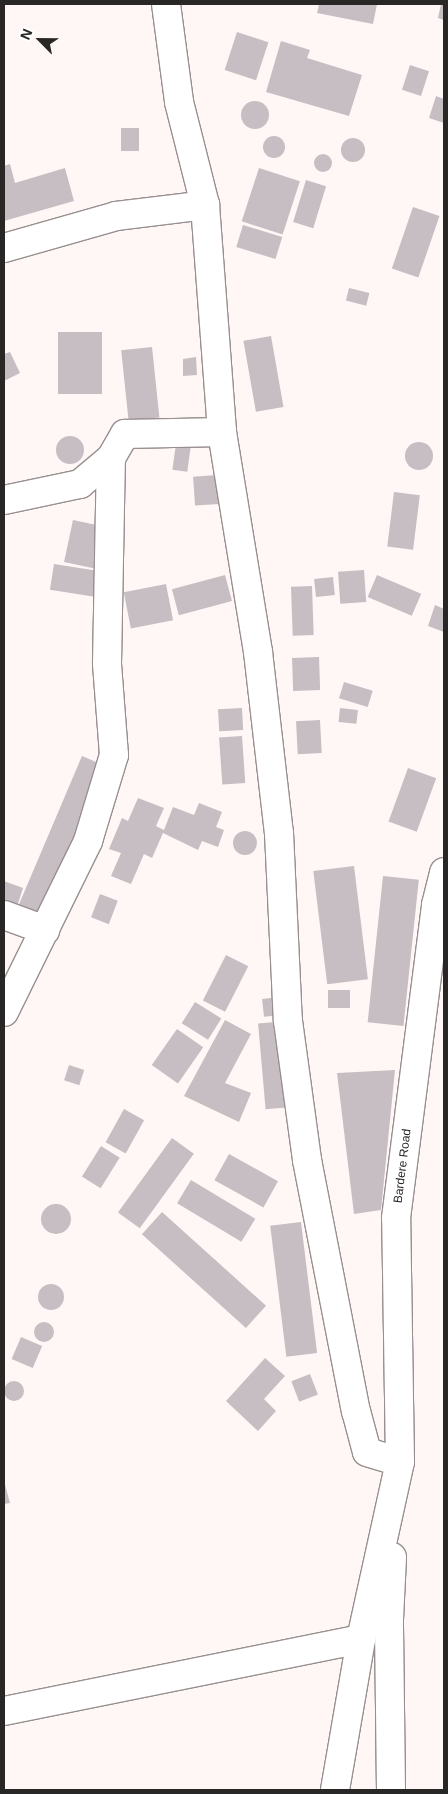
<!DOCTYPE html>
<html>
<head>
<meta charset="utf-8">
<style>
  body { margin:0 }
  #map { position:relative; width:448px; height:1794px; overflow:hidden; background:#fef7f6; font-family:Arial,sans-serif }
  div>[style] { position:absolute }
  .building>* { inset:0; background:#c6bec2; transform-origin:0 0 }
  .round { border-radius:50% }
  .roads { filter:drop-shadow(1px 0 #988f8f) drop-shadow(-1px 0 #988f8f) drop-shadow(0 1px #988f8f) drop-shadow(0 -1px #988f8f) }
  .minor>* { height:28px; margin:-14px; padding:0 14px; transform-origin:14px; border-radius:14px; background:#fff }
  span { translate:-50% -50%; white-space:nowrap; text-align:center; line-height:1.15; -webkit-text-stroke:4px #fff; paint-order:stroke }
  .street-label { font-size:12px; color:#292626 }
  .frame { position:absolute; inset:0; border:5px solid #292626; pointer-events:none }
  .north { position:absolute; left:15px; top:15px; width:50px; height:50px; -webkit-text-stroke:4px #fff; paint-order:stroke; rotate:293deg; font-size:14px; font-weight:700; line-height:20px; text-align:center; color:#292626 }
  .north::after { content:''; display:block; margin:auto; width:18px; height:22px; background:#292626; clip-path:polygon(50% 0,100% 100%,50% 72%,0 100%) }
</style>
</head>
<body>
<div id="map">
  <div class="building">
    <i style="clip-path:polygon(319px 4px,377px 4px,373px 24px,317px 13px)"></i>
    <i style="clip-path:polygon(441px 4px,444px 4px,444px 20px,438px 18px)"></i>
    <i style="left:237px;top:32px;width:33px;height:40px;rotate:18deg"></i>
    <i style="clip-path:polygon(281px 41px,310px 50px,307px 58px,362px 75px,349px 116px,266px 92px)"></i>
    <i style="left:410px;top:65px;width:20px;height:26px;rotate:18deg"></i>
    <i style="clip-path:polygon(436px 96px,444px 99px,444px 123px,429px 118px)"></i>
    <i class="round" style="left:241px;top:101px;width:28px;height:28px"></i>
    <i style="left:121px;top:128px;width:18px;height:23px"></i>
    <i class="round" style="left:263px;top:136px;width:22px;height:22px"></i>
    <i class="round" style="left:341px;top:138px;width:24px;height:24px"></i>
    <i class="round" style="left:314px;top:154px;width:18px;height:18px"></i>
    <i style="clip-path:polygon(10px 164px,15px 183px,65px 168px,74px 201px,4px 221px,4px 166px)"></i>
    <i style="left:259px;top:168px;width:43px;height:56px;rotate:18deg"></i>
    <i style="left:306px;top:180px;width:21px;height:44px;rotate:17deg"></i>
    <i style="left:413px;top:207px;width:28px;height:65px;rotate:19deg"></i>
    <i style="left:243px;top:225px;width:41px;height:23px;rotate:17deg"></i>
    <i style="left:349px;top:288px;width:21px;height:13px;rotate:14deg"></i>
    <i style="left:58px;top:332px;width:44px;height:62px"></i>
    <i style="left:271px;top:336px;width:72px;height:28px;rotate:80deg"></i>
    <i style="left:152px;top:347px;width:71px;height:31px;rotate:84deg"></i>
    <i style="clip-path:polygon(10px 352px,20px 373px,4px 381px,4px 354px)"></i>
    <i style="clip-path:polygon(196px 357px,197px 375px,183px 376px,183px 359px)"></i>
    <i class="round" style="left:56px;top:436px;width:28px;height:28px"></i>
    <i class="round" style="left:405px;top:442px;width:28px;height:28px"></i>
    <i style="left:176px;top:444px;width:15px;height:26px;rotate:8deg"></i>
    <i style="left:217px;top:475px;width:29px;height:24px;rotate:86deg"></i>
    <i style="left:394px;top:492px;width:26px;height:55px;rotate:7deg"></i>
    <i style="left:73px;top:520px;width:35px;height:43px;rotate:12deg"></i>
    <i style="left:54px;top:564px;width:50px;height:26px;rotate:9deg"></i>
    <i style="left:364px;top:570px;width:32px;height:26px;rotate:86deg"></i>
    <i style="left:225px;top:575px;width:27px;height:55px;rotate:75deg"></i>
    <i style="left:377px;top:575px;width:48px;height:24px;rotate:23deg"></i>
    <i style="left:333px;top:577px;width:18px;height:19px;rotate:84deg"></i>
    <i style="left:166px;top:584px;width:37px;height:43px;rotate:79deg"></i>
    <i style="left:312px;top:586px;width:49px;height:21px;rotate:88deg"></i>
    <i style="clip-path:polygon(435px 605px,444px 609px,444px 632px,428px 626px)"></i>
    <i style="left:319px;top:657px;width:33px;height:27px;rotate:88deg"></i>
    <i style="left:344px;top:682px;width:30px;height:17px;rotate:17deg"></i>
    <i style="left:242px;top:708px;width:22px;height:24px;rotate:87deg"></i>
    <i style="left:340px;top:708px;width:18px;height:14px;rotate:6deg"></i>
    <i style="left:320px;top:720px;width:33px;height:24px;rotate:87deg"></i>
    <i style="left:242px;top:736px;width:47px;height:23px;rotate:86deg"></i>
    <i style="left:82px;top:756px;width:26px;height:162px;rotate:23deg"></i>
    <i style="left:408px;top:768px;width:30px;height:57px;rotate:20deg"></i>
    <i style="clip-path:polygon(138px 798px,164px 808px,156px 826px,164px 830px,173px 807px,194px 815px,199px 803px,222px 812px,216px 827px,224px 830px,218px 847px,202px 841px,198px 850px,163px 833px,152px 858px,144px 854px,131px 884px,111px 876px,121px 853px,109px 849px,122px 818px,128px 821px)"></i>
    <i class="round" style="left:233px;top:831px;width:24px;height:24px"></i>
    <i style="left:354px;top:866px;width:114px;height:41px;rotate:83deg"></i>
    <i style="left:383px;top:876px;width:36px;height:147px;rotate:6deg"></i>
    <i style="clip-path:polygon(4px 881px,23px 888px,16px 910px,4px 906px)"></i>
    <i style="left:100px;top:894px;width:19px;height:25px;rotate:21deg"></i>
    <i style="left:226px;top:955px;width:25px;height:51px;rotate:27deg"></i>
    <i style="left:328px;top:990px;width:22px;height:18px"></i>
    <i style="left:280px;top:997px;width:18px;height:18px;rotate:84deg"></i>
    <i style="left:195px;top:1002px;width:31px;height:25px;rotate:32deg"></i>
    <i style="clip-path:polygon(225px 1020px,251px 1034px,225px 1083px,251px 1093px,239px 1122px,184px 1096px)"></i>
    <i style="left:287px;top:1021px;width:86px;height:29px;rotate:85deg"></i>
    <i style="left:177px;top:1029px;width:32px;height:44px;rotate:35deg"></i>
    <i style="left:69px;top:1065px;width:16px;height:16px;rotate:18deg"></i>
    <i style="clip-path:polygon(395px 1070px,381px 1210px,354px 1214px,337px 1073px)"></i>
    <i style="left:124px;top:1109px;width:23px;height:38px;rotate:29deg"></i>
    <i style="left:172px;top:1138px;width:27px;height:92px;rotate:36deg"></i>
    <i style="left:101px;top:1146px;width:22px;height:36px;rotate:32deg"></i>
    <i style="left:229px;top:1154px;width:56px;height:30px;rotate:29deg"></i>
    <i style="left:191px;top:1180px;width:75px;height:27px;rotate:31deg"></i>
    <i class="round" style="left:41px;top:1204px;width:30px;height:30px"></i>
    <i style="left:162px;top:1212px;width:140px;height:30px;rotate:42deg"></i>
    <i style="left:301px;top:1222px;width:132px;height:31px;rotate:83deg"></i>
    <i class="round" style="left:38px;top:1284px;width:26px;height:26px"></i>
    <i class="round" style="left:34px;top:1322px;width:20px;height:20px"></i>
    <i style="left:21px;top:1337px;width:23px;height:24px;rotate:23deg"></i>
    <i style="clip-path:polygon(265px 1358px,285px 1376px,264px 1399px,276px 1411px,258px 1431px,226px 1401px)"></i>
    <i style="left:310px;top:1374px;width:22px;height:20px;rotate:69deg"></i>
    <i class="round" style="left:4px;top:1381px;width:20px;height:20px"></i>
    <i style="clip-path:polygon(4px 1481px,10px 1503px,4px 1504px)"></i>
  </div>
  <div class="roads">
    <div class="minor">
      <i style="left:166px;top:4px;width:99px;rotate:82.4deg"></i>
      <i style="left:179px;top:102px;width:106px;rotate:75.8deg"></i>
      <i style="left:205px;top:205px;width:228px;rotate:85.7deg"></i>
      <i style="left:222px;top:432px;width:223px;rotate:80.7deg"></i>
      <i style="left:258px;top:652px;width:182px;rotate:83.4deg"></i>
      <i style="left:279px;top:833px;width:188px;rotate:87.3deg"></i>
      <i style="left:288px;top:1021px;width:140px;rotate:82.2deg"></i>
      <i style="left:307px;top:1160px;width:256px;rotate:79deg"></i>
      <i style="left:356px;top:1411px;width:42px;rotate:75deg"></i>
      <i style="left:367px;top:1452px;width:34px;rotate:17deg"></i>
      <i style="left:4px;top:248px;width:116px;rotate:-15.9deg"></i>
      <i style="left:116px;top:216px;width:90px;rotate:-7deg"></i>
      <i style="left:4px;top:500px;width:78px;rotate:-11.9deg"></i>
      <i style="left:80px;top:484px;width:40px;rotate:-40deg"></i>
      <i style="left:4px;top:915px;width:44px;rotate:20.1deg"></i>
      <i style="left:4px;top:1012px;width:191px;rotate:-63.8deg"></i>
      <i style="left:88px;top:841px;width:90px;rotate:-73.2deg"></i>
      <i style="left:114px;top:755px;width:92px;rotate:-94.4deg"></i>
      <i style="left:107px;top:663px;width:205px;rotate:-88.9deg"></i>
      <i style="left:111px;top:458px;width:28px;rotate:-60deg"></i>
      <i style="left:125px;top:434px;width:97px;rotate:-1.2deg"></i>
      <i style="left:4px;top:1711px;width:364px;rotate:-11.4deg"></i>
      <i style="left:335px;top:1790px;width:153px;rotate:-80.2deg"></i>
      <i style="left:361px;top:1639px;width:181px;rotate:-77.6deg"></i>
      <i style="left:400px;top:1462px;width:244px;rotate:-90.9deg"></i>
      <i style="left:396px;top:1218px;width:316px;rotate:-82.7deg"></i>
      <i style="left:436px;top:905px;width:34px;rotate:-76deg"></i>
      <i style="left:391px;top:1790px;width:171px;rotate:-90.7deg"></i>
      <i style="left:389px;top:1619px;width:62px;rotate:-87.2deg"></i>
    </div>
  </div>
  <div class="street-label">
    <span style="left:403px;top:1166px;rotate:-83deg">Bardere Road</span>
  </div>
  <div class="frame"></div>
  <div class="north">N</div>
</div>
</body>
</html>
